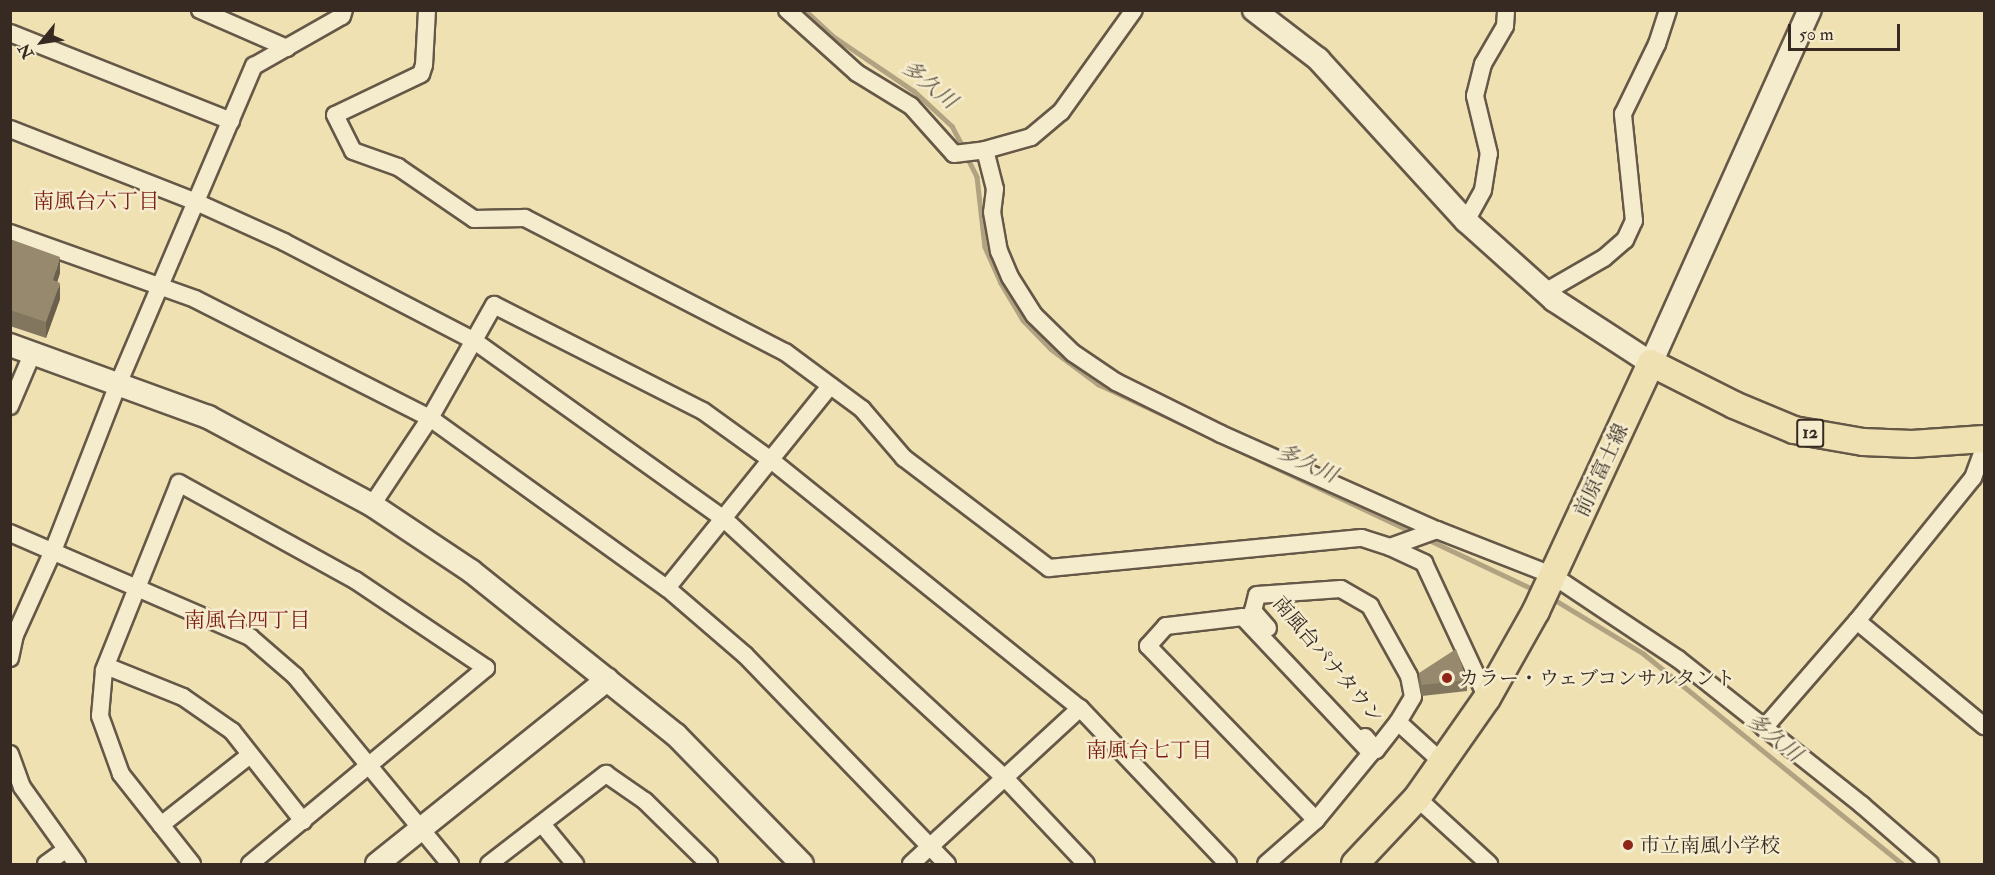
<!DOCTYPE html>
<html>
<head>
<meta charset="utf-8">
<style>
  body { margin:0 }
  #map { position:relative; width:1995px; height:875px; overflow:hidden; background:#f0e1b3; font-family:"IM FELL Double Pica","Noto Serif JP",serif }
  div>[style] { position:absolute }
  .stream>* { height:4.5px; margin:-2.25px; padding:0 2.25px; transform-origin:2.25px; border-radius:2.25px; background:#b1a382 }
  .roads { filter:drop-shadow(2px 0 #655847) drop-shadow(-2px 0 #655847) drop-shadow(0 2px #655847) drop-shadow(0 -2px #655847) }
  .street>* { height:16px; margin:-8px; padding:0 8px; transform-origin:8px; border-radius:8px; background:#f5ecce }
  .secondary>* { height:22px; margin:-11px; padding:0 11px; transform-origin:11px; border-radius:11px; background:#f5ecce }
  .primary>* { height:26px; margin:-13px; padding:0 13px; transform-origin:13px; border-radius:13px; background:#f0e1b3 }
  .wall>* { inset:0; background:#82765f }
  .shaded-wall>* { inset:0; background:#6a604d }
  .building>* { inset:0; background:#97896e }
  .dots>* { width:16px; height:16px; translate:-50% -50%; box-sizing:border-box; border:3px solid #f5ecce; border-radius:50% }
  span { translate:-50% -50%; white-space:nowrap; text-align:center; line-height:1.15; -webkit-text-stroke:5px #f5ecce; paint-order:stroke }
  .shield-label span { padding:2px 4px; background:#f5ecce; border:2px solid; border-radius:4px; -webkit-text-stroke-width:0 }
  .shield-label { font-size:18px; color:#372a23; font-weight:700 }
  .street-label { font-size:20px; color:#372a23 }
  .poi-label { font-size:20px; color:#372a23 }
  .left { translate:0 -50%; text-align:left }
  .water-label { font-size:21px; color:#5c4e40; font-style:italic }
  .neighbourhood-label { font-size:21px; color:#7a1f14 }
  .frame { position:absolute; inset:0; border:12px solid #372a23; pointer-events:none }
  .north { position:absolute; left:12px; top:12px; width:60px; height:60px; -webkit-text-stroke:4px #f5ecce; paint-order:stroke; rotate:240deg; font-size:16px; font-weight:700; line-height:24px; text-align:center; color:#372a23 }
  .north::after { content:''; display:block; margin:auto; width:21px; height:27px; background:#372a23; clip-path:polygon(50% 0,100% 100%,50% 72%,0 100%) }
  .scale { position:absolute; left:1788px; top:24px; width:112px; height:27px; box-sizing:border-box; border:3px solid #372a23; border-top:0; padding-left:8px; font-size:18px; line-height:21px; white-space:nowrap; color:#372a23; -webkit-text-stroke:4px #f5ecce; paint-order:stroke }
</style>
</head>
<body>
<div id="map">
  <div class="stream">
    <i style="left:805px;top:10px;width:38px;rotate:43deg"></i>
    <i style="left:833px;top:36px;width:98px;rotate:34.2deg"></i>
    <i style="left:914px;top:91px;width:52px;rotate:42.6deg"></i>
    <i style="left:952px;top:126px;width:26px;rotate:62deg"></i>
    <i style="left:967px;top:157px;width:22px;rotate:63deg"></i>
    <i style="left:977px;top:177px;width:70px;rotate:83.5deg"></i>
    <i style="left:985px;top:247px;width:39px;rotate:66deg"></i>
    <i style="left:1001px;top:283px;width:43px;rotate:59.3deg"></i>
    <i style="left:1023px;top:320px;width:40px;rotate:46deg"></i>
    <i style="left:1051px;top:349px;width:59px;rotate:36.7deg"></i>
    <i style="left:1098px;top:384px;width:350px;rotate:25.2deg"></i>
    <i style="left:1425px;top:538px;width:124px;rotate:25.3deg"></i>
    <i style="left:1550px;top:597px;width:110px;rotate:31.2deg"></i>
    <i style="left:1644px;top:654px;width:333px;rotate:39.1deg"></i>
  </div>
  <div class="roads">
    <div class="street">
      <i style="left:200px;top:10px;width:95px;rotate:23.6deg"></i>
      <i style="left:427px;top:10px;width:55px;rotate:93.1deg"></i>
      <i style="left:424px;top:65px;width:9px;rotate:108deg"></i>
      <i style="left:421px;top:74px;width:95px;rotate:154.5deg"></i>
      <i style="left:335px;top:115px;width:40px;rotate:63.4deg"></i>
      <i style="left:353px;top:151px;width:48px;rotate:19.6deg"></i>
      <i style="left:398px;top:167px;width:92px;rotate:34.4deg"></i>
      <i style="left:474px;top:219px;width:51px;rotate:-1.1deg"></i>
      <i style="left:525px;top:218px;width:292px;rotate:27.3deg"></i>
      <i style="left:785px;top:352px;width:96px;rotate:36.5deg"></i>
      <i style="left:862px;top:409px;width:65px;rotate:49.4deg"></i>
      <i style="left:904px;top:458px;width:182px;rotate:37.2deg"></i>
      <i style="left:1049px;top:568px;width:314px;rotate:-5.5deg"></i>
      <i style="left:1362px;top:538px;width:29px;rotate:18deg"></i>
      <i style="left:1390px;top:547px;width:38px;rotate:25deg"></i>
      <i style="left:1424px;top:563px;width:149px;rotate:65deg"></i>
      <i style="left:787px;top:10px;width:94px;rotate:42deg"></i>
      <i style="left:857px;top:73px;width:63px;rotate:31.4deg"></i>
      <i style="left:911px;top:106px;width:64px;rotate:48.1deg"></i>
      <i style="left:954px;top:154px;width:31px;rotate:-7deg"></i>
      <i style="left:985px;top:150px;width:48px;rotate:-15.8deg"></i>
      <i style="left:1031px;top:137px;width:39px;rotate:-40deg"></i>
      <i style="left:1061px;top:112px;width:125px;rotate:-54.4deg"></i>
      <i style="left:10px;top:33px;width:238px;rotate:21.7deg"></i>
      <i style="left:10px;top:129px;width:200px;rotate:21.4deg"></i>
      <i style="left:196px;top:202px;width:97px;rotate:24.4deg"></i>
      <i style="left:284px;top:242px;width:213px;rotate:27.4deg"></i>
      <i style="left:473px;top:340px;width:307px;rotate:35.5deg"></i>
      <i style="left:723px;top:518px;width:384px;rotate:42.7deg"></i>
      <i style="left:1005px;top:778px;width:118px;rotate:46.7deg"></i>
      <i style="left:985px;top:150px;width:40px;rotate:75.6deg"></i>
      <i style="left:995px;top:189px;width:23px;rotate:97deg"></i>
      <i style="left:992px;top:212px;width:40px;rotate:80deg"></i>
      <i style="left:999px;top:251px;width:28px;rotate:67deg"></i>
      <i style="left:1010px;top:277px;width:45px;rotate:57.7deg"></i>
      <i style="left:1034px;top:315px;width:54px;rotate:44.3deg"></i>
      <i style="left:1073px;top:353px;width:52px;rotate:34deg"></i>
      <i style="left:1116px;top:382px;width:117px;rotate:26.3deg"></i>
      <i style="left:1221px;top:434px;width:236px;rotate:24deg"></i>
      <i style="left:1437px;top:530px;width:123px;rotate:21.4deg"></i>
      <i style="left:1552px;top:575px;width:151px;rotate:33.7deg"></i>
      <i style="left:1678px;top:659px;width:235px;rotate:38.4deg"></i>
      <i style="left:1862px;top:805px;width:90px;rotate:40.9deg"></i>
      <i style="left:1466px;top:221px;width:35px;rotate:-61deg"></i>
      <i style="left:1483px;top:190px;width:36px;rotate:-81deg"></i>
      <i style="left:1489px;top:154px;width:60px;rotate:-103.6deg"></i>
      <i style="left:1475px;top:96px;width:33px;rotate:-76deg"></i>
      <i style="left:1483px;top:64px;width:44px;rotate:-59.9deg"></i>
      <i style="left:1505px;top:26px;width:16px;rotate:-86deg"></i>
      <i style="left:10px;top:233px;width:196px;rotate:19.6deg"></i>
      <i style="left:195px;top:299px;width:263px;rotate:26.9deg"></i>
      <i style="left:430px;top:418px;width:292px;rotate:35.7deg"></i>
      <i style="left:667px;top:588px;width:103px;rotate:40.7deg"></i>
      <i style="left:745px;top:655px;width:291px;rotate:46deg"></i>
      <i style="left:1545px;top:292px;width:68px;rotate:-30deg"></i>
      <i style="left:1604px;top:258px;width:28px;rotate:-41deg"></i>
      <i style="left:1625px;top:240px;width:21px;rotate:-65deg"></i>
      <i style="left:1634px;top:221px;width:108px;rotate:-95.9deg"></i>
      <i style="left:1623px;top:114px;width:78px;rotate:-64.1deg"></i>
      <i style="left:1657px;top:44px;width:36px;rotate:-72deg"></i>
      <i style="left:10px;top:406px;width:59px;rotate:-66.9deg"></i>
      <i style="left:372px;top:505px;width:105px;rotate:-56.3deg"></i>
      <i style="left:430px;top:418px;width:130px;rotate:-60.5deg"></i>
      <i style="left:494px;top:305px;width:234px;rotate:26.9deg"></i>
      <i style="left:703px;top:411px;width:84px;rotate:35.8deg"></i>
      <i style="left:771px;top:460px;width:396px;rotate:38.8deg"></i>
      <i style="left:1080px;top:708px;width:215px;rotate:46.5deg"></i>
      <i style="left:10px;top:533px;width:262px;rotate:23.4deg"></i>
      <i style="left:250px;top:637px;width:60px;rotate:40.9deg"></i>
      <i style="left:295px;top:676px;width:244px;rotate:50.5deg"></i>
      <i style="left:1390px;top:547px;width:50px;rotate:-19.9deg"></i>
      <i style="left:667px;top:588px;width:260px;rotate:-51.1deg"></i>
      <i style="left:1857px;top:621px;width:165px;rotate:39.6deg"></i>
      <i style="left:1268px;top:628px;width:23px;rotate:-131deg"></i>
      <i style="left:1253px;top:611px;width:16px;rotate:-76deg"></i>
      <i style="left:1257px;top:595px;width:84px;rotate:-4.1deg"></i>
      <i style="left:1341px;top:589px;width:34px;rotate:30deg"></i>
      <i style="left:1370px;top:606px;width:80px;rotate:60.9deg"></i>
      <i style="left:1409px;top:676px;width:21px;rotate:79deg"></i>
      <i style="left:1413px;top:697px;width:29px;rotate:121deg"></i>
      <i style="left:1398px;top:722px;width:61px;rotate:42.3deg"></i>
      <i style="left:10px;top:658px;width:24px;rotate:-78deg"></i>
      <i style="left:15px;top:635px;width:92px;rotate:-65.7deg"></i>
      <i style="left:53px;top:551px;width:181px;rotate:-68.7deg"></i>
      <i style="left:119px;top:382px;width:344px;rotate:-66.9deg"></i>
      <i style="left:254px;top:66px;width:101px;rotate:-29.6deg"></i>
      <i style="left:342px;top:16px;width:6px;rotate:-72deg"></i>
      <i style="left:106px;top:666px;width:83px;rotate:21.9deg"></i>
      <i style="left:183px;top:697px;width:60px;rotate:34.8deg"></i>
      <i style="left:232px;top:731px;width:115px;rotate:51.7deg"></i>
      <i style="left:1764px;top:728px;width:142px;rotate:-49deg"></i>
      <i style="left:1857px;top:621px;width:184px;rotate:-51deg"></i>
      <i style="left:1973px;top:478px;width:32px;rotate:-70deg"></i>
      <i style="left:1365px;top:737px;width:17px;rotate:50deg"></i>
      <i style="left:1376px;top:750px;width:36px;rotate:-52deg"></i>
      <i style="left:10px;top:754px;width:35px;rotate:70deg"></i>
      <i style="left:22px;top:787px;width:95px;rotate:54.5deg"></i>
      <i style="left:1417px;top:798px;width:98px;rotate:42.5deg"></i>
      <i style="left:542px;top:824px;width:52px;rotate:50.5deg"></i>
      <i style="left:161px;top:825px;width:113px;rotate:-38.2deg"></i>
      <i style="left:46px;top:864px;width:24px;rotate:-36deg"></i>
      <i style="left:192px;top:864px;width:115px;rotate:-128.3deg"></i>
      <i style="left:121px;top:774px;width:62px;rotate:-109.9deg"></i>
      <i style="left:100px;top:716px;width:46px;rotate:-85deg"></i>
      <i style="left:104px;top:670px;width:201px;rotate:-68.1deg"></i>
      <i style="left:179px;top:483px;width:201px;rotate:28.9deg"></i>
      <i style="left:355px;top:580px;width:158px;rotate:33.9deg"></i>
      <i style="left:486px;top:668px;width:307px;rotate:140.3deg"></i>
      <i style="left:489px;top:864px;width:148px;rotate:-37.6deg"></i>
      <i style="left:606px;top:774px;width:47px;rotate:34.7deg"></i>
      <i style="left:645px;top:801px;width:90px;rotate:44.5deg"></i>
      <i style="left:911px;top:864px;width:230px;rotate:-42.7deg"></i>
      <i style="left:1266px;top:864px;width:67px;rotate:-41.3deg"></i>
      <i style="left:1316px;top:820px;width:87px;rotate:-50.6deg"></i>
      <i style="left:1371px;top:753px;width:187px;rotate:-133.3deg"></i>
      <i style="left:1243px;top:617px;width:78px;rotate:173.3deg"></i>
      <i style="left:1166px;top:626px;width:27px;rotate:132deg"></i>
      <i style="left:1148px;top:646px;width:242px;rotate:46deg"></i>
    </div>
    <div class="secondary">
      <i style="left:1254px;top:10px;width:81px;rotate:37.4deg"></i>
      <i style="left:1318px;top:59px;width:219px;rotate:47.6deg"></i>
      <i style="left:1466px;top:221px;width:118px;rotate:41.9deg"></i>
      <i style="left:1554px;top:300px;width:116px;rotate:33deg"></i>
      <i style="left:1651px;top:363px;width:387px;rotate:-65.8deg"></i>
      <i style="left:10px;top:345px;width:211px;rotate:20deg"></i>
      <i style="left:208px;top:417px;width:186px;rotate:28.2deg"></i>
      <i style="left:372px;top:505px;width:119px;rotate:33.7deg"></i>
      <i style="left:471px;top:571px;width:263px;rotate:38.7deg"></i>
      <i style="left:676px;top:735px;width:180px;rotate:45.7deg"></i>
      <i style="left:377px;top:864px;width:295px;rotate:-38.7deg"></i>
    </div>
    <div class="primary">
      <i style="left:1355px;top:864px;width:91px;rotate:-46.8deg"></i>
      <i style="left:1417px;top:798px;width:122px;rotate:-55deg"></i>
      <i style="left:1487px;top:698px;width:100px;rotate:-60.6deg"></i>
      <i style="left:1536px;top:611px;width:273px;rotate:-65.1deg"></i>
      <i style="left:1651px;top:363px;width:93px;rotate:26.8deg"></i>
      <i style="left:1734px;top:405px;width:65px;rotate:22.6deg"></i>
      <i style="left:1794px;top:430px;width:70px;rotate:9.9deg"></i>
      <i style="left:1863px;top:442px;width:49px;rotate:2.3deg"></i>
      <i style="left:1912px;top:444px;width:72px;rotate:-4deg"></i>
    </div>
  </div>
  <div class="wall">
    <i style="clip-path:polygon(10px 239px,60px 273px,57px 282px,60px 299px,46px 338px,10px 326px)"></i>
    <i style="clip-path:polygon(1419px 673px,1467px 680px,1467px 691px,1422px 696px,1419px 684px)"></i>
  </div>
  <div class="shaded-wall">
    <i style="clip-path:polygon(60px 257px,60px 273px,53px 296px,53px 280px)"></i>
    <i style="clip-path:polygon(60px 283px,60px 299px,46px 338px,46px 322px)"></i>
  </div>
  <div class="building">
    <i style="clip-path:polygon(10px 239px,60px 257px,53px 280px,60px 283px,46px 322px,10px 310px)"></i>
    <i style="clip-path:polygon(1456px 649px,1467px 680px,1422px 685px,1419px 673px)"></i>
  </div>
  <div class="dots">
    <i style="left:1447px;top:678px;background:#8f2418"></i>
    <i style="left:1628px;top:845px;background:#8f2418"></i>
  </div>
  <div class="shield-label">
    <span style="left:1810px;top:433px">12</span>
  </div>
  <div class="street-label">
    <span style="left:1601px;top:470px;rotate:-65deg">前原富士線</span>
    <span style="left:1328px;top:660px;rotate:50deg">南風台パナタウン</span>
  </div>
  <div class="poi-label">
    <span class="left" style="left:1459px;top:678px">カラー・ウェブコンサルタント</span>
    <span class="left" style="left:1640px;top:845px">市立南風小学校</span>
  </div>
  <div class="water-label">
    <span style="left:929px;top:85px;rotate:39deg">多久川</span>
    <span style="left:1307px;top:464px;rotate:25deg">多久川</span>
    <span style="left:1774px;top:738px;rotate:39deg">多久川</span>
  </div>
  <div class="neighbourhood-label">
    <span style="left:96px;top:202px">南風台六丁目</span>
    <span style="left:247px;top:621px">南風台四丁目</span>
    <span style="left:1149px;top:751px">南風台七丁目</span>
  </div>
  <div class="frame"></div>
  <div class="north">N</div>
  <div class="scale">50 m</div>
</div>
</body>
</html>
